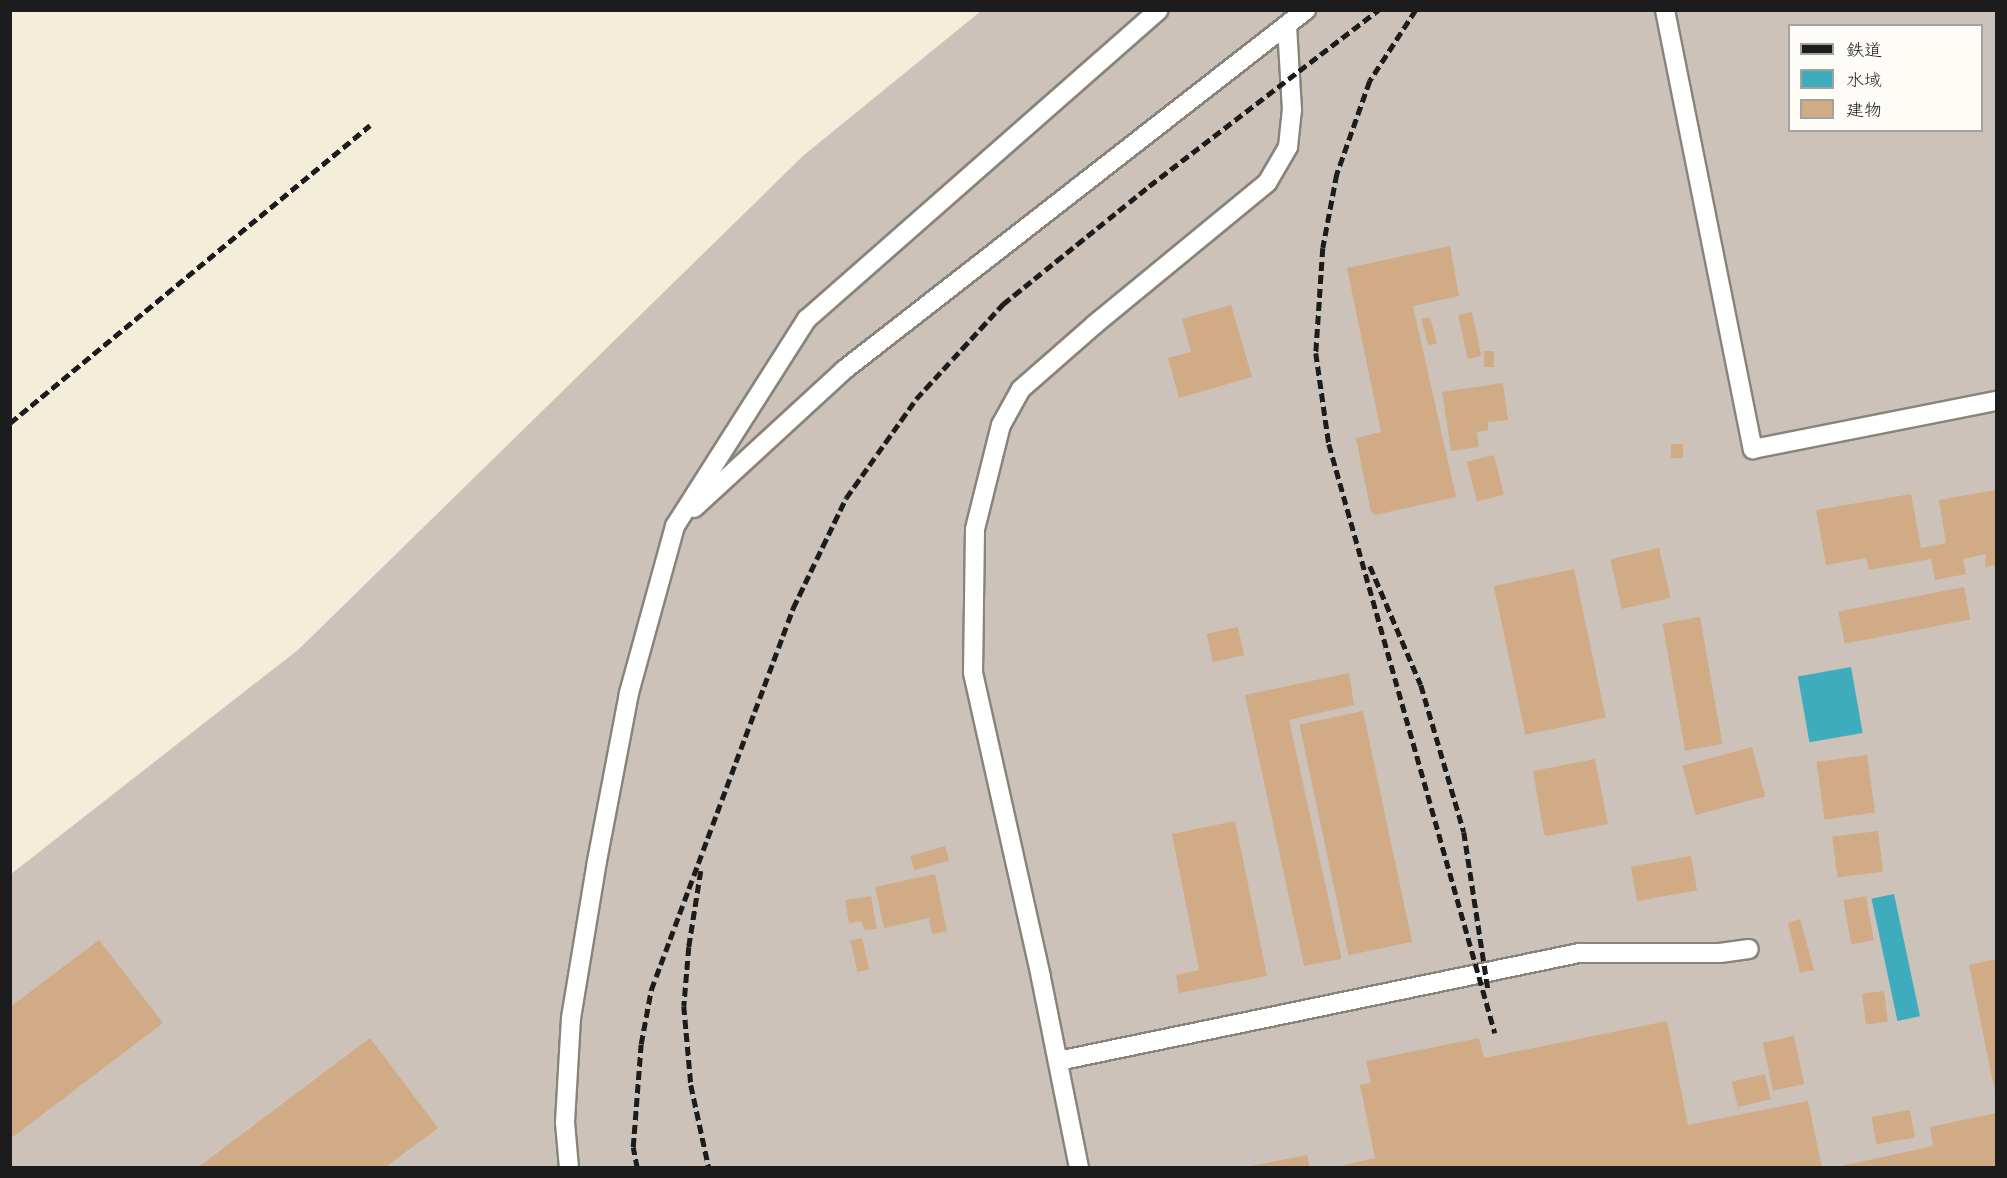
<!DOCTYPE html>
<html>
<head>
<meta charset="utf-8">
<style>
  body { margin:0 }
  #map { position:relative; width:2007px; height:1178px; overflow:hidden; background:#f3edd9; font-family:Mynerve,"Klee One",sans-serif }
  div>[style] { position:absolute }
  .industrial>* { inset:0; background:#ccc2b9 }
  .water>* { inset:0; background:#3eacbc; transform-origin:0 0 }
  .building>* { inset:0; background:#d0ab85; transform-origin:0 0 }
  .roads { filter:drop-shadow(2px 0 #88847a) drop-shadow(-2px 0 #88847a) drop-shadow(0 2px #88847a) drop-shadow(0 -2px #88847a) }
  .lane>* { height:18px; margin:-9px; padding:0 9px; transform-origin:9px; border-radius:9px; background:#fff }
  .rail>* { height:4.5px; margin-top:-2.25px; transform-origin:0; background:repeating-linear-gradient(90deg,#1c1c1c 0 9px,transparent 0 13.5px) }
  span { translate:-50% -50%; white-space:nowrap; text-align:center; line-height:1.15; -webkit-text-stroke:4.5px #fdfcf7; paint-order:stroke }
  .frame { position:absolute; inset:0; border:12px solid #1c1c1c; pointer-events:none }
  .legend { position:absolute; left:1788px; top:24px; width:195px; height:108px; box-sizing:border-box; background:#fdfcf7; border:2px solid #a3a29f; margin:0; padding:8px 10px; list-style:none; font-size:18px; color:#1c1c1c }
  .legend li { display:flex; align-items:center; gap:12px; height:30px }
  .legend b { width:30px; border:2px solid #a3a29f }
</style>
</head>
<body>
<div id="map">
  <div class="industrial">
    <i style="clip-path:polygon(evenodd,981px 11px,1996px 11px,1996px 1167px,11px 1168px,11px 874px,299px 649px,804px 155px,981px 11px,1790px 26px,1982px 26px,1982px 130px,1790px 130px,1790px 26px)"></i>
  </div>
  <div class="water">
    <i style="left:1851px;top:667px;width:67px;height:54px;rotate:80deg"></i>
    <i style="left:1894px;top:894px;width:125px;height:23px;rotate:78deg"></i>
  </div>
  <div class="building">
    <i style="clip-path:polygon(1450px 246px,1459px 296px,1413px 306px,1456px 497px,1375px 515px,1371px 512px,1356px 438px,1381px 432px,1347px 268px)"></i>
    <i style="clip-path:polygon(1231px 305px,1252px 377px,1179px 398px,1168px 358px,1191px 352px,1182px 319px)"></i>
    <i style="left:1472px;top:312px;width:45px;height:14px;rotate:78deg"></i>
    <i style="left:1430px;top:317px;width:27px;height:9px;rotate:75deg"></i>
    <i style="left:1484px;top:351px;width:10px;height:16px"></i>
    <i style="clip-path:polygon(1503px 383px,1508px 420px,1488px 422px,1488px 430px,1477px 432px,1479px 447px,1451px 451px,1442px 392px)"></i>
    <i style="left:1671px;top:444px;width:12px;height:14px"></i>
    <i style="left:1494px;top:455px;width:41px;height:28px;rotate:76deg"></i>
    <i style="clip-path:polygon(1996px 490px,1996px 565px,1985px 567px,1986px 554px,1963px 559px,1966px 574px,1935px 580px,1931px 559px,1869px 570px,1866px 558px,1826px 565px,1816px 510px,1911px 494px,1921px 548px,1946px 543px,1939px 500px)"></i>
    <i style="left:1659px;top:548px;width:51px;height:50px;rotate:77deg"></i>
    <i style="left:1574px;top:569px;width:152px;height:82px;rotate:78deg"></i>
    <i style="left:1964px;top:587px;width:33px;height:128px;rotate:79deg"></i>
    <i style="left:1700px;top:617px;width:129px;height:38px;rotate:80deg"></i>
    <i style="left:1238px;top:627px;width:29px;height:32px;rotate:78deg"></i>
    <i style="clip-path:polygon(1349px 673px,1354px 705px,1289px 720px,1341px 956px,1341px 959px,1304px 966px,1245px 695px)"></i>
    <i style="left:1363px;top:711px;width:236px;height:65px;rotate:78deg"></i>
    <i style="left:1752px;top:747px;width:51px;height:72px;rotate:75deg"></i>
    <i style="left:1867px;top:755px;width:58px;height:51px;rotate:82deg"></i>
    <i style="clip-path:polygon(1595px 759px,1608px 824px,1547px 836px,1544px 834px,1533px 771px)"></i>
    <i style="clip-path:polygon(1235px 821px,1267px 976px,1179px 993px,1176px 975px,1199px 970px,1172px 834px)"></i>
    <i style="left:1878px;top:831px;width:41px;height:46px;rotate:83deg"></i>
    <i style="left:945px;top:846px;width:15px;height:36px;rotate:74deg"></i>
    <i style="left:1691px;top:856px;width:35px;height:61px;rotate:80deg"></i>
    <i style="clip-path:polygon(935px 874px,947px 931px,932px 934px,929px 918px,884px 928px,875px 887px)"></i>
    <i style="clip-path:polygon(871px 896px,877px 929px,865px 930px,861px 921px,849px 923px,845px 900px)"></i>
    <i style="left:1866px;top:896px;width:45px;height:23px;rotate:80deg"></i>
    <i style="clip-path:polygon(1800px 919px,1814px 970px,1800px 973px,1788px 923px)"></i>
    <i style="left:862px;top:938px;width:32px;height:12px;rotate:77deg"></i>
    <i style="clip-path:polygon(99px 940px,163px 1023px,10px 1139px,10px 1007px)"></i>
    <i style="clip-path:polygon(1996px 959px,1996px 1092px,1995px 1092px,1969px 965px)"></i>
    <i style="left:1884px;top:991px;width:31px;height:22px;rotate:83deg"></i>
    <i style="clip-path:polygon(1667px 1021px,1688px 1125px,1808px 1101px,1822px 1168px,1332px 1168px,1375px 1158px,1360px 1085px,1371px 1083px,1366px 1061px,1479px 1038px,1484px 1058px)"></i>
    <i style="left:1794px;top:1036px;width:49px;height:32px;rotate:78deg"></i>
    <i style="clip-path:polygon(370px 1038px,438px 1128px,384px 1168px,197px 1168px)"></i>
    <i style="left:1765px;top:1074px;width:26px;height:34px;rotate:77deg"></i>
    <i style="left:1910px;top:1110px;width:28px;height:39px;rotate:80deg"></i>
    <i style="clip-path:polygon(1996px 1113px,1996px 1168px,1832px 1168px,1933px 1146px,1930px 1127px)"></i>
    <i style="clip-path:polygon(1307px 1155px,1310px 1168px,1251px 1168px,1251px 1166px)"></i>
  </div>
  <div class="roads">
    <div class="lane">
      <i style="left:1665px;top:10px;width:448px;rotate:78.7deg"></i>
      <i style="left:1753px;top:449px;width:248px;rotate:-11.2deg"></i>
      <i style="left:694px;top:508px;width:204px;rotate:-42.6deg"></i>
      <i style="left:844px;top:370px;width:586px;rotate:-37.93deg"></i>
      <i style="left:1058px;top:1061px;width:532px;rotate:-11.71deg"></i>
      <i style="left:1579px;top:953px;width:141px"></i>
      <i style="left:1720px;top:953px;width:29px;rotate:-8deg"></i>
      <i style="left:569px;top:1168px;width:46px;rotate:-95deg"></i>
      <i style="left:565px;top:1122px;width:104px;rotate:-86.7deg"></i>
      <i style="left:571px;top:1018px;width:159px;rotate:-80.6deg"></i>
      <i style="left:597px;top:861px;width:171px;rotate:-79.2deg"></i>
      <i style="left:629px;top:693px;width:173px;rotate:-74.6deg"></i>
      <i style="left:675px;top:526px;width:246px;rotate:-57.5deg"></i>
      <i style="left:807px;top:319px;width:468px;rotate:-41.3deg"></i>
      <i style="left:1079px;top:1168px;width:195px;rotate:-101.3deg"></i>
      <i style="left:1041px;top:977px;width:312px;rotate:-102.6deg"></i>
      <i style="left:973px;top:673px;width:144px;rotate:-89.2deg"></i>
      <i style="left:975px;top:529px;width:107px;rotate:-76deg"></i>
      <i style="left:1001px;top:425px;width:41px;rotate:-60.9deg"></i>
      <i style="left:1021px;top:389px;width:97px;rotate:-41.2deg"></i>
      <i style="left:1094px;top:325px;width:224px;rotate:-39.4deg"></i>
      <i style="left:1267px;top:183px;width:42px;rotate:-59.7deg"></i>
      <i style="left:1288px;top:147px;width:37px;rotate:-84deg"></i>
      <i style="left:1292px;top:110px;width:84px;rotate:-93.4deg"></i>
    </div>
  </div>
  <div class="rail">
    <i style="left:1416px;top:10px;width:85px;rotate:122.9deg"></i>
    <i style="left:1370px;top:81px;width:99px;rotate:109.5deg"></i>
    <i style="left:1337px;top:174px;width:75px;rotate:100.7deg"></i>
    <i style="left:1323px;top:248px;width:105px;rotate:93.8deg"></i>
    <i style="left:1316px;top:353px;width:92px;rotate:81.9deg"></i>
    <i style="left:1329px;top:444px;width:612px;rotate:74.26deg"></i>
    <i style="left:10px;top:423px;width:467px;rotate:-39.6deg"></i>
    <i style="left:1370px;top:566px;width:129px;rotate:66.8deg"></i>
    <i style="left:1421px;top:685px;width:153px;rotate:73.7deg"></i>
    <i style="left:1464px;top:832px;width:159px;rotate:81.3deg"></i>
    <i style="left:701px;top:871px;width:77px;rotate:99deg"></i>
    <i style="left:689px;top:947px;width:59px;rotate:94.8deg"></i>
    <i style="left:684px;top:1006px;width:79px;rotate:84.9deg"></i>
    <i style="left:691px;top:1085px;width:85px;rotate:77.8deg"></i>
    <i style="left:637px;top:1168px;width:21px;rotate:-101deg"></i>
    <i style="left:633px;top:1147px;width:103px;rotate:-85.6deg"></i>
    <i style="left:641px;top:1044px;width:55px;rotate:-79.5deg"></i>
    <i style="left:651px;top:990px;width:408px;rotate:-69.6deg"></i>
    <i style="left:793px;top:608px;width:122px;rotate:-64.3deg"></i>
    <i style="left:846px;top:498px;width:121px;rotate:-54.7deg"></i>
    <i style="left:916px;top:399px;width:129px;rotate:-47.5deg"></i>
    <i style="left:1003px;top:304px;width:188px;rotate:-38.9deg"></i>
    <i style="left:1149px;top:186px;width:289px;rotate:-37.5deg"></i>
  </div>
  <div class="frame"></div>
  <ul class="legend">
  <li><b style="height:8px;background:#1c1c1c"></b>鉄道</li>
  <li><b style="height:16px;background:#3eacbc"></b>水域</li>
  <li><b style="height:16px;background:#d0ab85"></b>建物</li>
  </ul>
</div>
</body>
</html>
